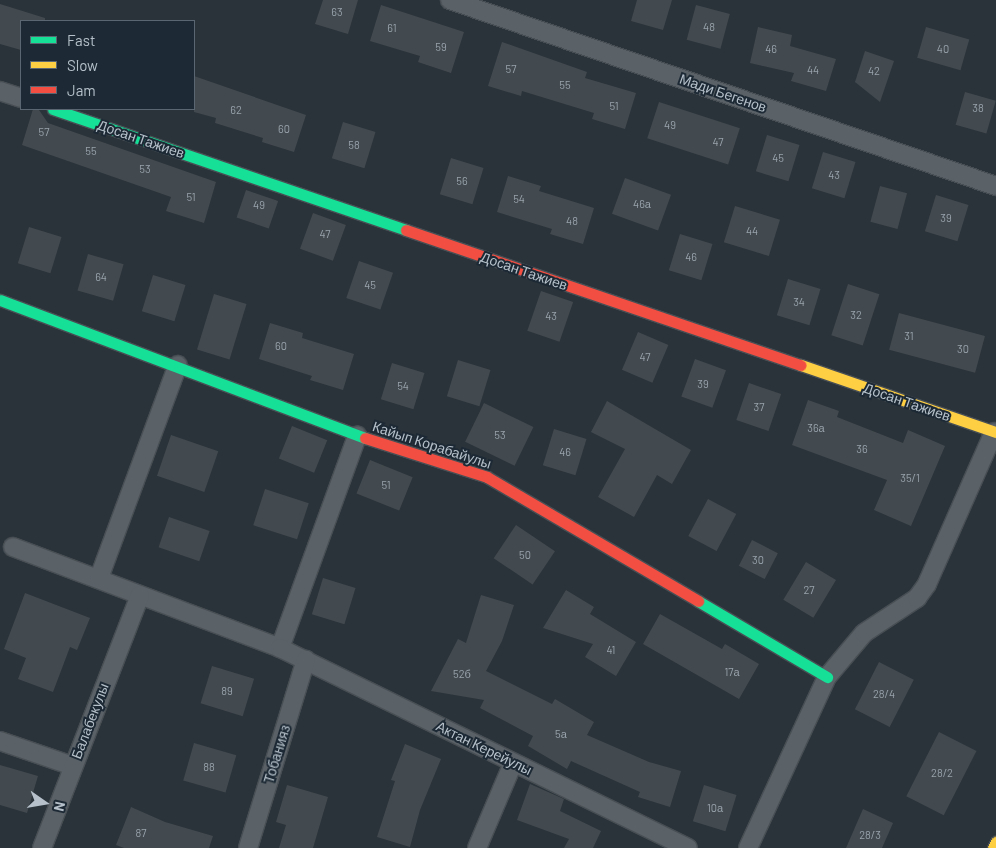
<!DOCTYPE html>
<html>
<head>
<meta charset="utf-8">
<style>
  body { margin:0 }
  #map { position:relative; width:996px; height:848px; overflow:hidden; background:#2a333a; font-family:Barlow,sans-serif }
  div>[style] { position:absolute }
  .building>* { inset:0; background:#434a4f; transform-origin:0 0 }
  .roads { filter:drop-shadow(1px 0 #484f54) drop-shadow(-1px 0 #484f54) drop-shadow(0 1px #484f54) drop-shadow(0 -1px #484f54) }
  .street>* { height:18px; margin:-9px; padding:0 9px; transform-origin:9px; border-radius:9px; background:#5a6167 }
  .fast>* { height:11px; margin:-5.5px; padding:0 5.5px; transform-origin:5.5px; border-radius:5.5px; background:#16e098 }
  .slow>* { height:11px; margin:-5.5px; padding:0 5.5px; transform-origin:5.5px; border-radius:5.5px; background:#ffcf43 }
  .jam>* { height:11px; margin:-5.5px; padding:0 5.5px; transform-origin:5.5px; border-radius:5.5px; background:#f24e42 }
  span { translate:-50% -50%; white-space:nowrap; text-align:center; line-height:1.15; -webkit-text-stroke:4px #1d2a35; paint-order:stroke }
  .number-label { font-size:11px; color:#98a2ab }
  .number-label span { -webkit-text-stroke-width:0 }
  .street-label { font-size:14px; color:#b5c0ca }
  .legend { position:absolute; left:20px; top:20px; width:175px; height:90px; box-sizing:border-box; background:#1d2a35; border:1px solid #5a6671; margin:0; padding:6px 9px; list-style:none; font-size:15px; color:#b5c0ca }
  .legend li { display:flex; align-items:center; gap:10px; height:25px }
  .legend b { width:25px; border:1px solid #5a6671 }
  .north { position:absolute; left:20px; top:778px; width:50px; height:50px; -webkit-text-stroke:4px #1d2a35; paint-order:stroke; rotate:103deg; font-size:14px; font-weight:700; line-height:20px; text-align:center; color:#b5c0ca }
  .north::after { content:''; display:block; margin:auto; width:18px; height:22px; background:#b5c0ca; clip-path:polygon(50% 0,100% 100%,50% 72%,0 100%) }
</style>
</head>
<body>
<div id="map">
  <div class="building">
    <i style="clip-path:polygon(323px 0,358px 0,348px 34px,315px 24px)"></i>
    <i style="clip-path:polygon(637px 0,672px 0,663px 30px,631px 21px)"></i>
    <i style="clip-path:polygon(0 4px,45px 18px,45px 21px,21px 21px,21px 50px,0 44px)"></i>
    <i style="clip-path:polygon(381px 5px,464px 32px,451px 73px,418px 62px,420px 56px,370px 41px)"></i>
    <i style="left:696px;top:5px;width:35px;height:36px;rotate:15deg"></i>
    <i style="clip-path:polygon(758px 27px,792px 35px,790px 46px,836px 59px,826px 91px,791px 81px,794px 73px,750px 63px)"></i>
    <i style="left:926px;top:27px;width:45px;height:32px;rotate:16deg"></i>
    <i style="clip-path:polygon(502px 42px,587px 72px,585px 78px,636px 93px,625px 129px,592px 119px,594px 113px,522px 91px,521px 96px,488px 86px)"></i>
    <i style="clip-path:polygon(865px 51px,894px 61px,880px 102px,855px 82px)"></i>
    <i style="clip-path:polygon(194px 76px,306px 115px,294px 152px,262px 142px,263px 138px,215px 123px,216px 118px,194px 112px)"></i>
    <i style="left:965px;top:92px;width:32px;height:34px;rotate:16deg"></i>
    <i style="left:659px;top:102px;width:85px;height:38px;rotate:18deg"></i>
    <i style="clip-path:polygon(33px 109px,39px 110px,48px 123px,216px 182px,204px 223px,166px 211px,171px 197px,22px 145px)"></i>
    <i style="left:343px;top:122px;width:34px;height:38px;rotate:17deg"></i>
    <i style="left:767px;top:135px;width:34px;height:38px;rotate:17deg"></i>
    <i style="left:823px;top:152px;width:34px;height:38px;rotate:17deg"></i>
    <i style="left:451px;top:158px;width:34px;height:38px;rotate:17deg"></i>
    <i style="clip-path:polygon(508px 176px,541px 186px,539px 191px,594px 208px,583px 244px,550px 234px,552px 229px,497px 212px)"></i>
    <i style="left:625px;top:178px;width:49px;height:38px;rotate:20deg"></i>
    <i style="left:880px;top:186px;width:28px;height:37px;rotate:15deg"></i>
    <i style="left:246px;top:190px;width:34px;height:29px;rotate:19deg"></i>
    <i style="left:936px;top:195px;width:34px;height:38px;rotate:17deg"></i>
    <i style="left:735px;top:206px;width:47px;height:38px;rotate:17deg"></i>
    <i style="left:313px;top:213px;width:35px;height:38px;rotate:20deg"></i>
    <i style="left:29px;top:227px;width:34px;height:38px;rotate:17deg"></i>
    <i style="left:680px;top:234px;width:34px;height:38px;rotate:17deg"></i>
    <i style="left:88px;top:254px;width:37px;height:38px;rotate:16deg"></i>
    <i style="left:359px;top:261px;width:36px;height:39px;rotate:19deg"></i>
    <i style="left:153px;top:275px;width:34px;height:38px;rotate:17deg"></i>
    <i style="left:788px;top:279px;width:34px;height:38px;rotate:17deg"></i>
    <i style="left:848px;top:284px;width:33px;height:54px;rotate:18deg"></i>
    <i style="left:541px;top:291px;width:34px;height:42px;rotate:19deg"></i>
    <i style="left:214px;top:294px;width:34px;height:58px;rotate:17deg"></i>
    <i style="left:899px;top:313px;width:89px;height:38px;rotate:15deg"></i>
    <i style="clip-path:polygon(270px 323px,303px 333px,302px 338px,354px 354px,343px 390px,310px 380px,312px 376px,259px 359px)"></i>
    <i style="left:638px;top:332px;width:33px;height:41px;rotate:23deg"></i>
    <i style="left:695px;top:359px;width:33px;height:40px;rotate:20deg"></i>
    <i style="left:458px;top:360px;width:34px;height:38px;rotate:17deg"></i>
    <i style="left:392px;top:363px;width:34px;height:38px;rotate:17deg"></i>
    <i style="left:749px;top:383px;width:34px;height:39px;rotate:19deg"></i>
    <i style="clip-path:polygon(808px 400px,839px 411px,837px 417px,903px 443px,908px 430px,945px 446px,911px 526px,874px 510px,887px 480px,792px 445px)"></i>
    <i style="clip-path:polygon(607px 401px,691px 450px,672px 484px,657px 475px,634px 517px,598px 497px,625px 449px,591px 432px)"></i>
    <i style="left:484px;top:403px;width:55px;height:43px;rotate:26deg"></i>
    <i style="left:292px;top:426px;width:38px;height:35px;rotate:22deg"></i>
    <i style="left:554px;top:429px;width:34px;height:38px;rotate:17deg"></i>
    <i style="left:171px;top:435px;width:50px;height:43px;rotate:19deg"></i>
    <i style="left:370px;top:460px;width:46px;height:36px;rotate:22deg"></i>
    <i style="left:265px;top:489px;width:46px;height:38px;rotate:18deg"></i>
    <i style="left:708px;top:499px;width:32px;height:42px;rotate:28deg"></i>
    <i style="left:169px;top:517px;width:43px;height:32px;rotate:19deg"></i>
    <i style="left:516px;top:525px;width:47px;height:40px;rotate:34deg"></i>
    <i style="left:752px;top:540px;width:29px;height:29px;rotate:27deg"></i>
    <i style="left:806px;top:562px;width:35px;height:44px;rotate:31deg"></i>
    <i style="left:323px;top:578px;width:34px;height:38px;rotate:17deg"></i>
    <i style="clip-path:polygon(566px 590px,594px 607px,590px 614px,636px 642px,616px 676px,585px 657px,593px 644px,543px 628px)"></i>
    <i style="clip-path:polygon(25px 593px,90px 618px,77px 650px,70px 647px,53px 692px,18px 679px,26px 658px,4px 649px)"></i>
    <i style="clip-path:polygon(481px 595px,514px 605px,502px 641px,486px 671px,552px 704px,555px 699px,594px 722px,587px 735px,649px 762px,681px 771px,670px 807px,638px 797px,640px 792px,571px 761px,567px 769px,528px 746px,533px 736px,480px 708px,484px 700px,431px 691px,458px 639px,466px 643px)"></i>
    <i style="clip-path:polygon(660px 614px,722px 649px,725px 644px,759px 664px,739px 699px,643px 644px)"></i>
    <i style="left:879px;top:662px;width:39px;height:53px;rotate:27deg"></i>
    <i style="left:212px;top:666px;width:44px;height:39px;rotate:17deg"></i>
    <i style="left:939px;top:732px;width:42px;height:72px;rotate:27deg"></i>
    <i style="left:194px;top:743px;width:44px;height:39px;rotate:16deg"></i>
    <i style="clip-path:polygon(405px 744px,441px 759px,420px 810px,410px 847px,377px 837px,395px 781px,391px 780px)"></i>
    <i style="clip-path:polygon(0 765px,38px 776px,27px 813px,0 805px)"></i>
    <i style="clip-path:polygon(530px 784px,564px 799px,560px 811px,601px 831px,593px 848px,564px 848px,569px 839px,517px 820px)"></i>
    <i style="clip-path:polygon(287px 785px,328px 797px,313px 848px,279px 848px,286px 825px,276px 822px)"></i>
    <i style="left:704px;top:785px;width:34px;height:38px;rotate:17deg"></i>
    <i style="clip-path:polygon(131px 807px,165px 822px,213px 836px,209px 848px,124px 848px,116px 845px)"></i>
    <i style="clip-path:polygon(863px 809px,893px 823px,882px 848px,846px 848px)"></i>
  </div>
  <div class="roads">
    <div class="street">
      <i style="left:450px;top:0;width:577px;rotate:18.81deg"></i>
      <i style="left:0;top:91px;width:22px;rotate:18deg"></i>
      <i style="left:13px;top:547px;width:285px;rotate:20.7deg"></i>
      <i style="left:280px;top:648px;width:226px;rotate:-70deg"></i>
      <i style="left:99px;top:578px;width:227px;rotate:-69.7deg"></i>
      <i style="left:280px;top:648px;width:454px;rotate:26.1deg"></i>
      <i style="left:0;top:741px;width:77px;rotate:18.9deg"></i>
      <i style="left:42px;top:848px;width:271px;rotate:-68.8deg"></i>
      <i style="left:248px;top:848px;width:197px;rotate:-72.9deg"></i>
      <i style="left:477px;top:848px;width:92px;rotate:-67deg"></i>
      <i style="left:748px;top:848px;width:188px;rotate:-65.2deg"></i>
      <i style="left:827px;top:677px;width:57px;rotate:-49.9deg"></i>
      <i style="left:864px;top:633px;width:64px;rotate:-33.4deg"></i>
      <i style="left:917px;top:598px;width:17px;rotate:-54deg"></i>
      <i style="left:927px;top:584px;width:166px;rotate:-66.2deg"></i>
    </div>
    <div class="fast">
      <i style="left:53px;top:109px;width:373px;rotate:18.9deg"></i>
      <i style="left:0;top:300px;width:390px;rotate:20.7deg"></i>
      <i style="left:698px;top:601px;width:150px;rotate:30.5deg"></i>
    </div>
    <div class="slow">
      <i style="left:801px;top:365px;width:206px;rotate:19deg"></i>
      <i style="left:993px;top:848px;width:7px;rotate:-63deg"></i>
    </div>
    <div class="jam">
      <i style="left:406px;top:230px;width:417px;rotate:18.9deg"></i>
      <i style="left:365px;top:438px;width:128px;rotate:17.7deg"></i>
      <i style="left:487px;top:477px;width:245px;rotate:30.4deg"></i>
    </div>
  </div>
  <div class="number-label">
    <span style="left:337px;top:12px">63</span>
    <span style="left:709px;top:27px">48</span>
    <span style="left:392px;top:28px">61</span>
    <span style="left:441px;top:47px">59</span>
    <span style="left:771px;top:49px">46</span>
    <span style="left:943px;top:49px">40</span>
    <span style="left:511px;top:69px">57</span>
    <span style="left:813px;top:70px">44</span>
    <span style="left:874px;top:71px">42</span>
    <span style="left:565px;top:85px">55</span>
    <span style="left:614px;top:106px">51</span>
    <span style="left:978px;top:108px">38</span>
    <span style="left:236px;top:110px">62</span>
    <span style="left:670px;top:125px">49</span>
    <span style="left:284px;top:129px">60</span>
    <span style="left:44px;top:132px">57</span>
    <span style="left:718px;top:142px">47</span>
    <span style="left:354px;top:145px">58</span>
    <span style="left:91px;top:151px">55</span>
    <span style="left:778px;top:158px">45</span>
    <span style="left:145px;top:169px">53</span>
    <span style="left:834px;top:175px">43</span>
    <span style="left:462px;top:181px">56</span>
    <span style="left:191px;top:197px">51</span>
    <span style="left:519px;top:199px">54</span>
    <span style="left:642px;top:204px">46а</span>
    <span style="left:259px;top:205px">49</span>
    <span style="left:946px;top:218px">39</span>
    <span style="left:572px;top:221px">48</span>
    <span style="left:752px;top:231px">44</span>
    <span style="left:325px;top:234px">47</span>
    <span style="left:691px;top:257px">46</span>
    <span style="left:101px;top:277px">64</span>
    <span style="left:370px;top:285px">45</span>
    <span style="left:799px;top:302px">34</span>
    <span style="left:856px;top:315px">32</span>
    <span style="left:551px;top:316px">43</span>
    <span style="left:909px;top:336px">31</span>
    <span style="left:281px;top:346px">60</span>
    <span style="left:963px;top:349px">30</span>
    <span style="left:645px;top:357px">47</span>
    <span style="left:703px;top:384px">39</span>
    <span style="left:403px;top:386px">54</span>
    <span style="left:759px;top:407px">37</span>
    <span style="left:816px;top:428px">36а</span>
    <span style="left:500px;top:435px">53</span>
    <span style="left:862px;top:449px">36</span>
    <span style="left:565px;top:452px">46</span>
    <span style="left:910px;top:478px">35/1</span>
    <span style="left:386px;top:485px">51</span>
    <span style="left:525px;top:555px">50</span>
    <span style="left:758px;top:560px">30</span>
    <span style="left:809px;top:590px">27</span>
    <span style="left:611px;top:650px">41</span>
    <span style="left:732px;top:672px">17а</span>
    <span style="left:462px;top:674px">52б</span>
    <span style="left:227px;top:691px">89</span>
    <span style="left:884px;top:694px">28/4</span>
    <span style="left:561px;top:734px">5а</span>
    <span style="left:209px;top:767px">88</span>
    <span style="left:942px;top:773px">28/2</span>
    <span style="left:715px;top:808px">10а</span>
    <span style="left:141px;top:833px">87</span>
    <span style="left:870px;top:835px">28/3</span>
  </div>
  <div class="street-label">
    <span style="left:723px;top:93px;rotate:19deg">Мади Бегенов</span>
    <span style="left:141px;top:139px;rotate:19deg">Досан Тажиев</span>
    <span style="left:524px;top:271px;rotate:19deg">Досан Тажиев</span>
    <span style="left:907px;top:402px;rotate:19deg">Досан Тажиев</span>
    <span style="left:432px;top:445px;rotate:18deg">Кайып Корабайулы</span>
    <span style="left:90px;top:721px;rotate:-69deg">Балабекулы</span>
    <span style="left:484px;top:748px;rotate:26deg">Актан Керейулы</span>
    <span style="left:277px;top:754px;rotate:-73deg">Тобанияз</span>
  </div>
  <ul class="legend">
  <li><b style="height:6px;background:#16e098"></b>Fast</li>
  <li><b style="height:6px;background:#ffcf43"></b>Slow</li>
  <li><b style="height:6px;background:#f24e42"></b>Jam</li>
  </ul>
  <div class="north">N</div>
</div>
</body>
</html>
